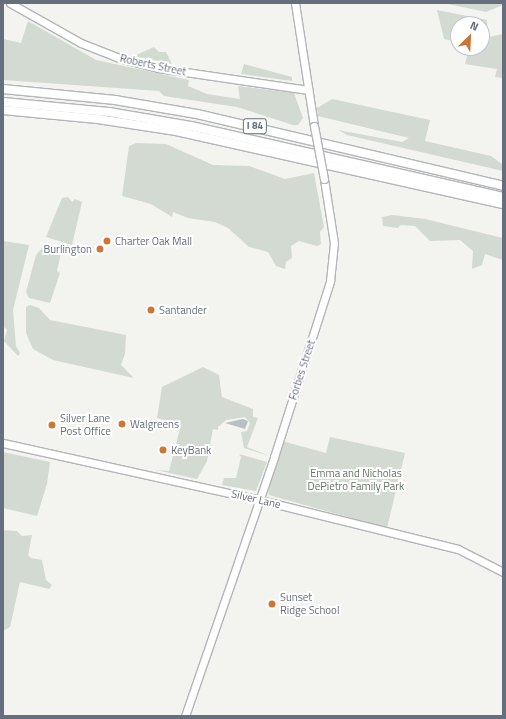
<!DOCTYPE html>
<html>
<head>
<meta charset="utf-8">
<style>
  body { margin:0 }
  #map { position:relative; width:506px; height:719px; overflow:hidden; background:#f3f3f0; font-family:"Titillium Web",sans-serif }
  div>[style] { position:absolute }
  .green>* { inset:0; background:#d3dad2 }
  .water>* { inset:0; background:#b9c0c5 }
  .roads { filter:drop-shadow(1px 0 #b3b5b9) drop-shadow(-1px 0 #b3b5b9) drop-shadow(0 1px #b3b5b9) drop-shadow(0 -1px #b3b5b9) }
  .major>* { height:7px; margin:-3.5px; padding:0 3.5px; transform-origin:3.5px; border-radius:3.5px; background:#fff }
  .highway>* { height:8px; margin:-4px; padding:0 4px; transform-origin:4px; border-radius:4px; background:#fff }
  .bridges { filter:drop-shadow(1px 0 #b3b5b9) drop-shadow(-1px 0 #b3b5b9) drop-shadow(0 1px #b3b5b9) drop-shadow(0 -1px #b3b5b9) }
  .major-bridge>* { height:7px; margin:-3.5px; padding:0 3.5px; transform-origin:3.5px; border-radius:3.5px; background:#fff }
  .dots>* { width:11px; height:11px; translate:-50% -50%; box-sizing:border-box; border:2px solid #fff; border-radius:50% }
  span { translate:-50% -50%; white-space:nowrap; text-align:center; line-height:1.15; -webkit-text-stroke:4px #fff; paint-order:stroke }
  .shield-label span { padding:1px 3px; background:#fff; border:1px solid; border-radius:3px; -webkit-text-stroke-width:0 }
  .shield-label { font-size:10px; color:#666f7d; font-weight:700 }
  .street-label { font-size:11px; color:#666f7d }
  .poi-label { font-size:11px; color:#666f7d }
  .left { translate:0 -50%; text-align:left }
  .right { translate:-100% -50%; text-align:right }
  .park-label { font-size:11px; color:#647664 }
  .frame { position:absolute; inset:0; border:4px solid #666f7d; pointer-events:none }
  .north { position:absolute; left:450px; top:16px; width:40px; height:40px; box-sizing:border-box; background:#fff; border:1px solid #c2c5cb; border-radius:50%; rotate:24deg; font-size:11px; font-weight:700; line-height:16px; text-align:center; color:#666f7d }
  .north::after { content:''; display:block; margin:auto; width:14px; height:18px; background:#cd7737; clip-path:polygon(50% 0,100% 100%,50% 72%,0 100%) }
</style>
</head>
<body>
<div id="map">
  <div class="green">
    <i style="clip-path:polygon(443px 3px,503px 3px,503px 5px,486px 12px)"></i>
    <i style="clip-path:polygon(437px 10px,487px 20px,488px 37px,503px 34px,503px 78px,495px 77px,497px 69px,465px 64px,469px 48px,482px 48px,482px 24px,458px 24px,458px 42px,444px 39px)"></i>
    <i style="clip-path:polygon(28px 21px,96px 60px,189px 80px,188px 86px,207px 94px,240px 99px,238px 86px,294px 93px,303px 118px,298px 125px,293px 125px,237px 107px,164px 96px,159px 91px,3px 80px,3px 39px,21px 43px)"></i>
    <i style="clip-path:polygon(154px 47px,159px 52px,166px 52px,172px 64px,134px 56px)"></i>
    <i style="clip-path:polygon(244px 64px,292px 77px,292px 81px,241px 74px)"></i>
    <i style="clip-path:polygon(332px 99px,430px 120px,425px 141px,491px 156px,502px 164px,503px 171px,347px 135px,338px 130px,402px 142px,409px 138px,318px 116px,317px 108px)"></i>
    <i style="clip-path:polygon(136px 143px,166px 144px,213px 165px,249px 166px,285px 179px,314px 173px,324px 227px,320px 232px,321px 244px,317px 246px,299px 241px,291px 246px,292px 258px,286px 262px,285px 269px,276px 266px,268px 252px,249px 247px,228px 228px,215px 222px,188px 218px,173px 212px,172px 217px,151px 204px,122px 196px,129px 146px)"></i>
    <i style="clip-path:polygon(68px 197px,72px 202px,75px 199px,82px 202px,72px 245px,46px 237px,62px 198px)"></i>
    <i style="clip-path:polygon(392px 215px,425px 219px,503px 238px,503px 260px,485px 254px,482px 265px,472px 269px,473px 251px,460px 240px,430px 241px,415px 226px,401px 225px,398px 228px,383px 226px,382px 217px)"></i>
    <i style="clip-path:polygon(3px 241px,29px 245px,13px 310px,16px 346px,20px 353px,18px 356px,4px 341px,7px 330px,3px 326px)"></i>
    <i style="clip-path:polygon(44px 246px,65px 252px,61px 253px,57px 271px,60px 273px,50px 303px,29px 298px,26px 292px,36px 255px)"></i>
    <i style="clip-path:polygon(30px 305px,39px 308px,50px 320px,126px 335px,125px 354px,121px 365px,134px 378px,53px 360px,33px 349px,26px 333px,26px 307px)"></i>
    <i style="clip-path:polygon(203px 367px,219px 375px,222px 397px,253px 409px,253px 417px,258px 418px,247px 447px,269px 456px,244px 448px,241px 432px,247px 431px,250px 423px,245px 417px,226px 420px,218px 427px,218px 430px,213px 429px,207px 461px,197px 479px,156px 470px,169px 471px,181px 425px,157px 418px,162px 387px)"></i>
    <i style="clip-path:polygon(330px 437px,405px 453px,387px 528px,269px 495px,268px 488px,282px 441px,326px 453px)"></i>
    <i style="clip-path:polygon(3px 452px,50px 462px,47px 484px,37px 516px,3px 508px)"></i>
    <i style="clip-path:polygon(239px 454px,267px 462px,256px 491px,222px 485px,224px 478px,236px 478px,241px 457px)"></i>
    <i style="clip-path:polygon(3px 530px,17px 531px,22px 536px,32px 535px,28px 555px,31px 558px,42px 560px,46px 580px,52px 585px,49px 589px,20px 582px,10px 627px,3px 631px)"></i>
  </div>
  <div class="water">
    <i style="clip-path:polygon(243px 419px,248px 421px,245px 429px,225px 423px)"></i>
  </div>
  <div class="roads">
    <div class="major">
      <i style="left:10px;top:3px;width:81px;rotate:29.4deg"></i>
      <i style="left:81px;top:43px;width:41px;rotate:21.5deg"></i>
      <i style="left:119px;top:58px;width:40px;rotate:14.4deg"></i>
      <i style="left:158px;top:68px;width:152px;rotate:8.3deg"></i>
      <i style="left:295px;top:3px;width:124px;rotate:81.2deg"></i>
      <i style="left:3px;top:443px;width:263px;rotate:12.5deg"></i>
      <i style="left:260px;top:500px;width:204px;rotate:13.9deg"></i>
      <i style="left:458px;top:549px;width:51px;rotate:27.1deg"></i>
      <i style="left:185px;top:716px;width:274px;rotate:-71deg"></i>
      <i style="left:274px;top:457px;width:185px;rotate:-72.3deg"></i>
      <i style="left:330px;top:281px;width:38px;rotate:-84deg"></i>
      <i style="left:334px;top:243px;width:65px;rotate:-98.9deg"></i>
    </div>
    <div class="highway">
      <i style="left:3px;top:89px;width:113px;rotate:5.6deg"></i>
      <i style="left:115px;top:100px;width:83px;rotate:9.7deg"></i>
      <i style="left:197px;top:114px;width:314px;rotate:13.2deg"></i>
      <i style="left:3px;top:102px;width:106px;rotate:5.4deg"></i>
      <i style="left:109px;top:112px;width:83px;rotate:9.7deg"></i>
      <i style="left:191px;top:126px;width:320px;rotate:12.8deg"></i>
      <i style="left:3px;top:110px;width:95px;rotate:5.4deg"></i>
      <i style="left:98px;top:119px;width:79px;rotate:8.7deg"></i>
      <i style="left:176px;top:131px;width:335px;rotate:12.6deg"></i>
    </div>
  </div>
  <div class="bridges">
    <div class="major-bridge">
      <i style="left:314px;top:126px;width:54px;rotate:79.3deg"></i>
    </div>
  </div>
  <div class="dots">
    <i style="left:107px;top:241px;background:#cd7737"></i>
    <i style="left:100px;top:249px;background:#cd7737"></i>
    <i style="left:151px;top:310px;background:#cd7737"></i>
    <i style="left:122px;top:424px;background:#cd7737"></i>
    <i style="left:52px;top:425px;background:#cd7737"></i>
    <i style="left:163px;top:450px;background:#cd7737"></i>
    <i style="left:272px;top:604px;background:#cd7737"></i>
  </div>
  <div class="shield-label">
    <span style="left:255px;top:126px">I 84</span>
  </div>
  <div class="street-label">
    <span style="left:153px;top:65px;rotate:12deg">Roberts Street</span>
    <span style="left:302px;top:370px;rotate:-72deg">Forbes Street</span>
    <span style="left:256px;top:499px;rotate:13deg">Silver Lane</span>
  </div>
  <div class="poi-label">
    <span class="left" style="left:115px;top:241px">Charter Oak Mall</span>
    <span class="right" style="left:92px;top:249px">Burlington</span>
    <span class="left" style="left:159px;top:310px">Santander</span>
    <span class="left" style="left:60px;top:425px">Silver Lane<br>Post Office</span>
    <span class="left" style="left:130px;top:424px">Walgreens</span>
    <span class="left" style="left:171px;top:450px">KeyBank</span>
    <span class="left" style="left:280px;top:604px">Sunset<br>Ridge School</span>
  </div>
  <div class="park-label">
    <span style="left:356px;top:480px">Emma and Nicholas<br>DePietro Family Park</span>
  </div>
  <div class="frame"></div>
  <div class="north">N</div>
</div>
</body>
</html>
